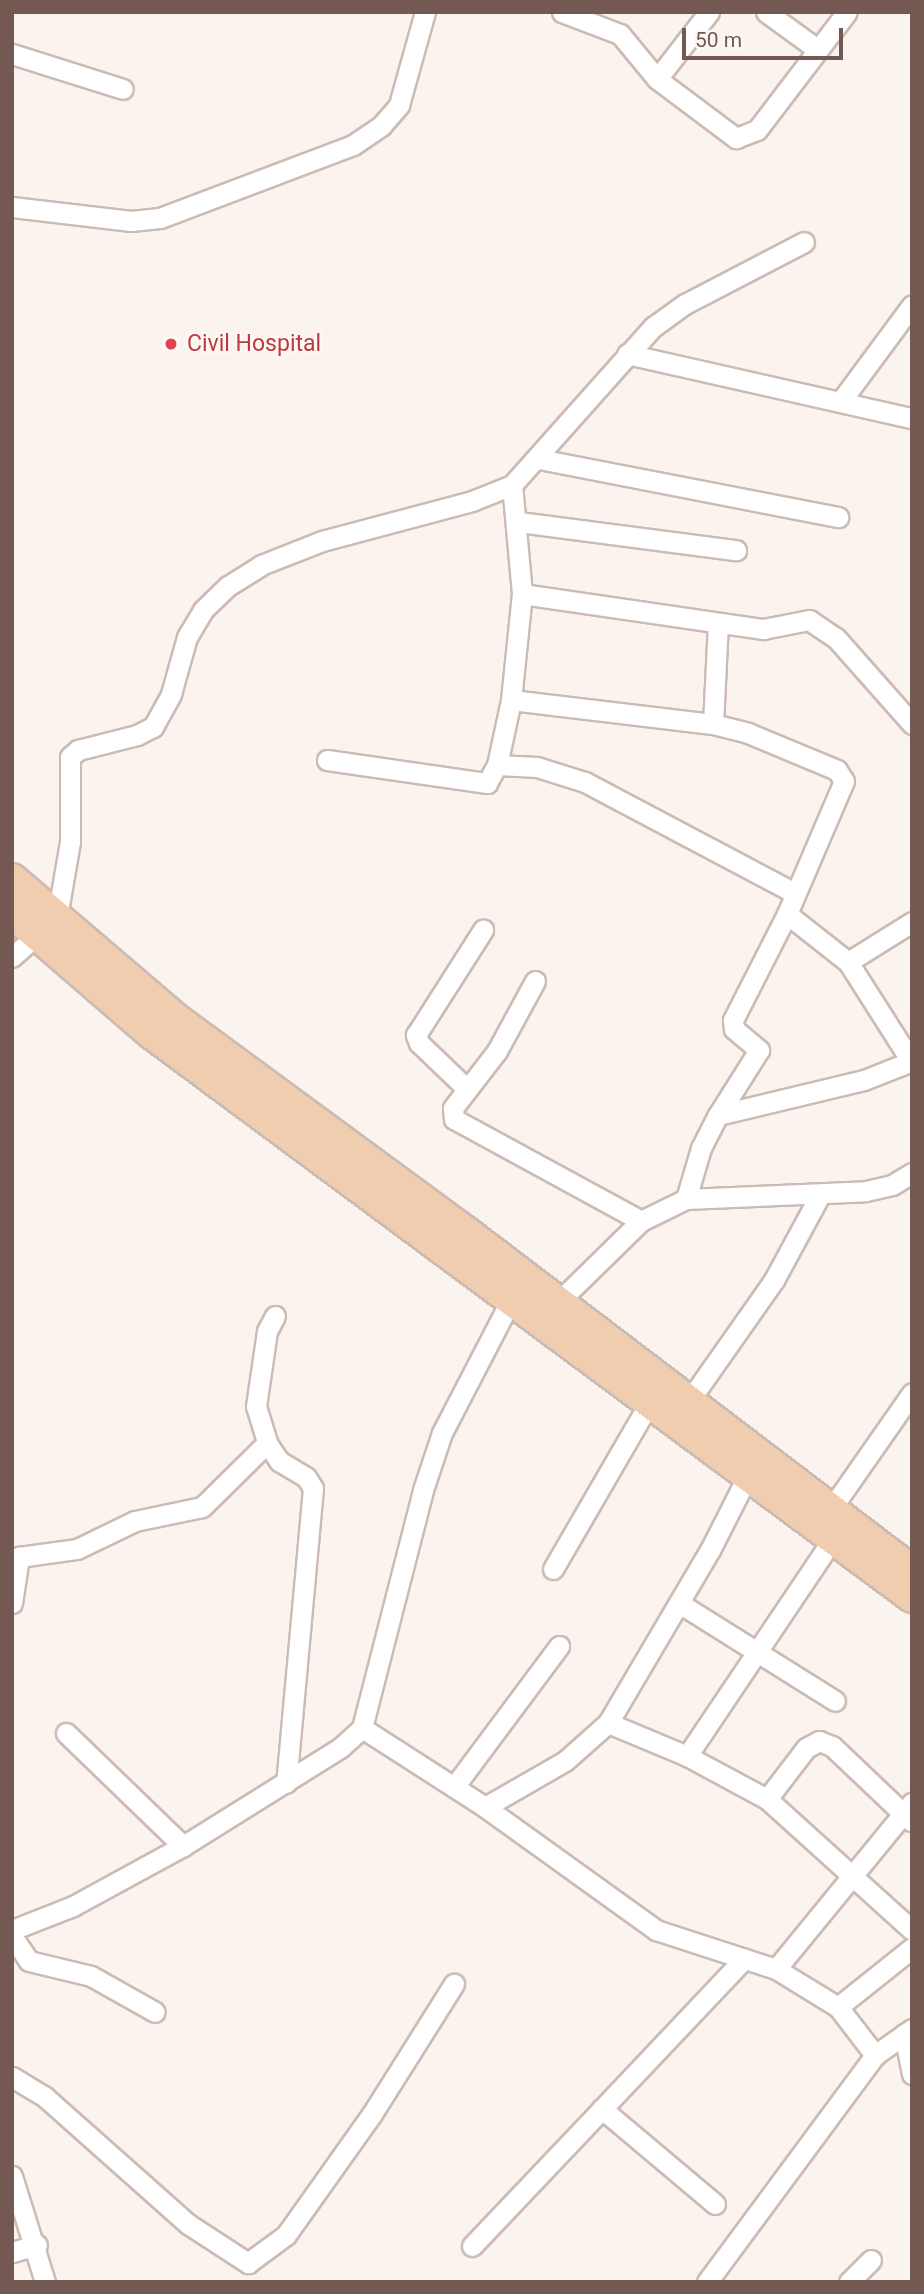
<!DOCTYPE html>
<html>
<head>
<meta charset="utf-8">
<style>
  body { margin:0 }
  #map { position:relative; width:924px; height:2294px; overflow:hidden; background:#fbf3ed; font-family:Roboto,sans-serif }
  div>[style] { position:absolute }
  .roads { filter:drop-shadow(2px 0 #ccbbb4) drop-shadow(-2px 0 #ccbbb4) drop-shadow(0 2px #ccbbb4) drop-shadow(0 -2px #ccbbb4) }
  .minor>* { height:19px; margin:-9.5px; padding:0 9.5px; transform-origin:9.5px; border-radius:9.5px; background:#fff }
  .primary>* { height:30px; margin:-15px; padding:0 15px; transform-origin:15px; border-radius:15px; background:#f0cdaf }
  .dots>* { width:19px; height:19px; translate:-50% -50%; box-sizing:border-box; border:4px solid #fdf8f4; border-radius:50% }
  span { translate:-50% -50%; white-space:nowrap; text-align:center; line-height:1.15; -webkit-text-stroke:5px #fdf8f4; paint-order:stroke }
  .health-label { font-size:23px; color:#be3a42 }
  .left { translate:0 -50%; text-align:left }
  .frame { position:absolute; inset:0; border:14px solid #745952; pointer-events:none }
  .scale { position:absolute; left:682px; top:28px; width:161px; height:32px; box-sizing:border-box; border:4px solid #745952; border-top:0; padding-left:9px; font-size:21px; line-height:24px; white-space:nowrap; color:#745952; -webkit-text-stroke:5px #fdf8f4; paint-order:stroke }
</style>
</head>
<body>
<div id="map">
  <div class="roads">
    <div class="minor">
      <i style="left:562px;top:12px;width:62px;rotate:20.8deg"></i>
      <i style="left:620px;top:34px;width:58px;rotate:50.6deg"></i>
      <i style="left:657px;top:79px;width:99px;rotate:36.8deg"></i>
      <i style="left:736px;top:138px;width:22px;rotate:-21deg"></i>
      <i style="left:757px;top:130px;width:148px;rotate:-52.7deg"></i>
      <i style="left:766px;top:12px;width:63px;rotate:36deg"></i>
      <i style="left:12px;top:54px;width:116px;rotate:17.5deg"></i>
      <i style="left:657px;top:79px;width:85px;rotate:-52.2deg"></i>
      <i style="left:12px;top:207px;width:120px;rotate:6.7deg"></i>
      <i style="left:131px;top:221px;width:29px;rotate:-6deg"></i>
      <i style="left:160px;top:218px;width:206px;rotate:-20.7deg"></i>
      <i style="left:353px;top:145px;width:34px;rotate:-34deg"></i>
      <i style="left:381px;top:126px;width:28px;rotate:-49deg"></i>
      <i style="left:399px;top:105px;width:97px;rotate:-74.4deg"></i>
      <i style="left:627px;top:354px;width:292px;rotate:12.7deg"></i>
      <i style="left:841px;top:401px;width:119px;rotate:-53.5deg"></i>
      <i style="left:539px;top:459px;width:305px;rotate:11deg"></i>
      <i style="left:519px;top:522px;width:219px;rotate:7.4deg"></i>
      <i style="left:522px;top:594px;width:244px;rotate:8.3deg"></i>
      <i style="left:763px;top:629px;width:47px;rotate:-11.1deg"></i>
      <i style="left:809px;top:620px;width:32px;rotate:34deg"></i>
      <i style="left:836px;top:638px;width:115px;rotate:48.5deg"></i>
      <i style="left:511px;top:700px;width:107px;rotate:-84.1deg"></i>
      <i style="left:522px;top:594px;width:109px;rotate:-95.2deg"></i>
      <i style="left:713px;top:724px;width:36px;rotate:14deg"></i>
      <i style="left:748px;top:733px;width:96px;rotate:22.6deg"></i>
      <i style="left:837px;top:770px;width:13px;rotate:58deg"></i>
      <i style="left:844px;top:781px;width:145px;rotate:113.2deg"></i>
      <i style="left:787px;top:914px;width:119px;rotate:117deg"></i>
      <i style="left:733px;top:1020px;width:9px;rotate:84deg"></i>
      <i style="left:734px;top:1029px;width:33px;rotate:40deg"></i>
      <i style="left:759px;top:1050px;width:77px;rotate:122.2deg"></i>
      <i style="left:327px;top:760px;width:162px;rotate:8.2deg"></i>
      <i style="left:487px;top:783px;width:21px;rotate:-61deg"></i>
      <i style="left:497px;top:765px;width:66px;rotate:-77.8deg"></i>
      <i style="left:511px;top:700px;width:203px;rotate:6.8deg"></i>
      <i style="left:713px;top:724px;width:101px;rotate:-87.2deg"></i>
      <i style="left:497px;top:765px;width:40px;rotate:2.9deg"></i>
      <i style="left:537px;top:767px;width:50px;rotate:17.4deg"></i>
      <i style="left:585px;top:782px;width:235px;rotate:27.9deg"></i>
      <i style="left:787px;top:914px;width:78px;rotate:38.2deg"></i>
      <i style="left:848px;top:962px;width:117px;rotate:57.5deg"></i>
      <i style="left:12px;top:957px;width:60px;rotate:-41.6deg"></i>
      <i style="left:57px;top:917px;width:76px;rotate:-80.2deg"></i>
      <i style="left:70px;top:842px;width:85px;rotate:-90deg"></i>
      <i style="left:70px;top:757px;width:11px;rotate:-41deg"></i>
      <i style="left:78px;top:750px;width:61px;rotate:-14.3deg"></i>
      <i style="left:137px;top:735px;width:18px;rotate:-27deg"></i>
      <i style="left:153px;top:727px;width:38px;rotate:-61deg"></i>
      <i style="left:171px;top:694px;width:59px;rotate:-74.3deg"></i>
      <i style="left:187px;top:637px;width:31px;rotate:-59deg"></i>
      <i style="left:203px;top:610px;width:35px;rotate:-44deg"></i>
      <i style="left:228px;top:586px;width:39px;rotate:-32deg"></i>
      <i style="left:261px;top:565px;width:66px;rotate:-21.5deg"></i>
      <i style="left:322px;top:541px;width:155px;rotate:-14.9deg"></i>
      <i style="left:472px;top:501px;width:43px;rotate:-21.8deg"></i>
      <i style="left:512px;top:485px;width:212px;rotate:-48.3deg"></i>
      <i style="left:653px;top:327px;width:39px;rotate:-36deg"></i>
      <i style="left:685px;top:304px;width:134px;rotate:-27.5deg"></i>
      <i style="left:848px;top:962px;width:75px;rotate:-32deg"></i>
      <i style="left:535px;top:981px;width:80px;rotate:118.5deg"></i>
      <i style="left:497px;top:1051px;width:72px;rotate:127.7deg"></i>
      <i style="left:453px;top:1108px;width:11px;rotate:85deg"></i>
      <i style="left:454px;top:1119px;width:213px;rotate:28.6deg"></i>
      <i style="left:466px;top:1088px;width:65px;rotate:-136.2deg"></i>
      <i style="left:419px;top:1043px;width:9px;rotate:-111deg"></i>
      <i style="left:416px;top:1035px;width:125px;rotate:-57.5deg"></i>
      <i style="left:686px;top:1199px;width:53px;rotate:-73.6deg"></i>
      <i style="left:701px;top:1148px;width:37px;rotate:-63deg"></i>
      <i style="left:718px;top:1115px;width:150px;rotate:-13.5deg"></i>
      <i style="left:864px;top:1080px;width:52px;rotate:-21.6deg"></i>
      <i style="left:550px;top:1310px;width:127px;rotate:-44.4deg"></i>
      <i style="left:641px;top:1221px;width:50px;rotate:-26.1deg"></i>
      <i style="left:686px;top:1199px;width:180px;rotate:-2.5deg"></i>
      <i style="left:866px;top:1191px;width:27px;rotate:-13deg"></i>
      <i style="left:892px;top:1185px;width:23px;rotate:-31deg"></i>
      <i style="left:275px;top:1316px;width:17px;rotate:118deg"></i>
      <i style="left:267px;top:1331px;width:76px;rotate:98.3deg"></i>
      <i style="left:256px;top:1406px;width:39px;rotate:73deg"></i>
      <i style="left:267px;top:1443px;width:22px;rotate:56deg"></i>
      <i style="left:279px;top:1461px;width:31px;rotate:31deg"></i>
      <i style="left:306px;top:1477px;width:13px;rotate:58deg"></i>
      <i style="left:313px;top:1488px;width:296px;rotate:95.2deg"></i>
      <i style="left:689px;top:1401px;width:148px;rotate:-54.9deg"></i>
      <i style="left:774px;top:1280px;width:97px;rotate:-61.6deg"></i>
      <i style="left:831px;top:1509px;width:141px;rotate:-55.1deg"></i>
      <i style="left:553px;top:1569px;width:193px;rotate:-59.9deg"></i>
      <i style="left:12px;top:1603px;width:47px;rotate:-81.3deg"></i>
      <i style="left:19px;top:1557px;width:59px;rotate:-7.9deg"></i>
      <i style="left:77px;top:1549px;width:64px;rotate:-25.8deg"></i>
      <i style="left:135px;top:1521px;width:68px;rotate:-11.8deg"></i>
      <i style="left:202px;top:1507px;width:91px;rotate:-44.6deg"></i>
      <i style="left:679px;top:1603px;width:184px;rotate:32.1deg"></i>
      <i style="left:608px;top:1723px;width:86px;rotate:22.7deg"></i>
      <i style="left:687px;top:1756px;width:262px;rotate:-56.1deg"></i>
      <i style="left:362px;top:1728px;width:146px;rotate:32.7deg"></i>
      <i style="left:485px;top:1807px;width:211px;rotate:35.7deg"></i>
      <i style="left:656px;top:1930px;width:126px;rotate:18deg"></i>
      <i style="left:776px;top:1969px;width:73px;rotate:31.5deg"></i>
      <i style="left:838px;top:2007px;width:61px;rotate:52.4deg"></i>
      <i style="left:66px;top:1733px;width:163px;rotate:44deg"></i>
      <i style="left:687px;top:1756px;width:91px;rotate:28.3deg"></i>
      <i style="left:767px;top:1799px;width:195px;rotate:42.1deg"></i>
      <i style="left:454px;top:1787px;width:176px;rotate:-53.3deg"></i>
      <i style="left:767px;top:1799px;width:64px;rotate:-52.6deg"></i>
      <i style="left:806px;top:1748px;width:15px;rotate:-28deg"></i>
      <i style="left:819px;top:1741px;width:14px;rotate:21deg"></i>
      <i style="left:832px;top:1746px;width:109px;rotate:43.5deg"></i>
      <i style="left:485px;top:1807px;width:92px;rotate:-29.9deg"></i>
      <i style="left:565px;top:1761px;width:57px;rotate:-41.5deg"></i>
      <i style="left:608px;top:1723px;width:201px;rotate:-59.5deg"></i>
      <i style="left:710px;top:1550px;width:84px;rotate:-63.1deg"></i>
      <i style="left:12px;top:1930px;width:66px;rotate:-21.5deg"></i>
      <i style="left:73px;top:1906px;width:125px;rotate:-28.6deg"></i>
      <i style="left:183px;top:1846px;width:185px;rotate:-32deg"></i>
      <i style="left:340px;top:1748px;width:30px;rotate:-42deg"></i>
      <i style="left:362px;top:1728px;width:246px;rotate:-75.6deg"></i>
      <i style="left:423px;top:1490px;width:60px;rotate:-71.6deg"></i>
      <i style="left:442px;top:1433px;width:159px;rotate:-62.6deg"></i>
      <i style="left:12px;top:1936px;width:30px;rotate:56deg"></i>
      <i style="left:29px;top:1961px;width:64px;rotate:13.6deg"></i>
      <i style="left:91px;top:1976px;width:73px;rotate:29.4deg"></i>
      <i style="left:776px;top:1969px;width:215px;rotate:-50.7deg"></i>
      <i style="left:838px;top:2007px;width:95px;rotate:-38.6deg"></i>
      <i style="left:904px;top:2034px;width:41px;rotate:78.7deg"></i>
      <i style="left:12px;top:2077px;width:39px;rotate:31deg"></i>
      <i style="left:45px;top:2097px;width:191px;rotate:41.6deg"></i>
      <i style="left:188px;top:2224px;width:72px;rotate:33deg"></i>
      <i style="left:248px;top:2263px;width:47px;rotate:-36.4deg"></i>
      <i style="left:286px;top:2235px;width:148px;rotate:-54.6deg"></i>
      <i style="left:372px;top:2114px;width:154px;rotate:-57.8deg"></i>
      <i style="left:12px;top:2176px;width:111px;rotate:72.7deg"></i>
      <i style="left:715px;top:2204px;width:148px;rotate:-139.9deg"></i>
      <i style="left:602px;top:2109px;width:207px;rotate:-46.6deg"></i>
      <i style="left:472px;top:2246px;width:189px;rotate:-46.5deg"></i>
      <i style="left:12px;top:2252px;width:26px;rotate:-16deg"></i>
      <i style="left:707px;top:2282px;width:282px;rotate:-53.5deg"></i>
      <i style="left:875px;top:2055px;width:45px;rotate:-35.1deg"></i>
      <i style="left:849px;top:2282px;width:31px;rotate:-45deg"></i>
    </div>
    <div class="primary">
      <i style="left:12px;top:879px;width:216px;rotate:40.5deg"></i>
      <i style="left:176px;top:1019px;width:360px;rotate:36.3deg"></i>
      <i style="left:466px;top:1232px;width:560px;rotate:37.24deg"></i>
      <i style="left:12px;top:913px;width:184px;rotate:40.8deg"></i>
      <i style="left:151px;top:1033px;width:947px;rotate:36.54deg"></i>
    </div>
  </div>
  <div class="dots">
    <i style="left:171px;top:344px;background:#e0444e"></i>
  </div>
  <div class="health-label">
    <span class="left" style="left:187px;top:344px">Civil Hospital</span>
  </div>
  <div class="frame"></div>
  <div class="scale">50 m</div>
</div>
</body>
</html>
